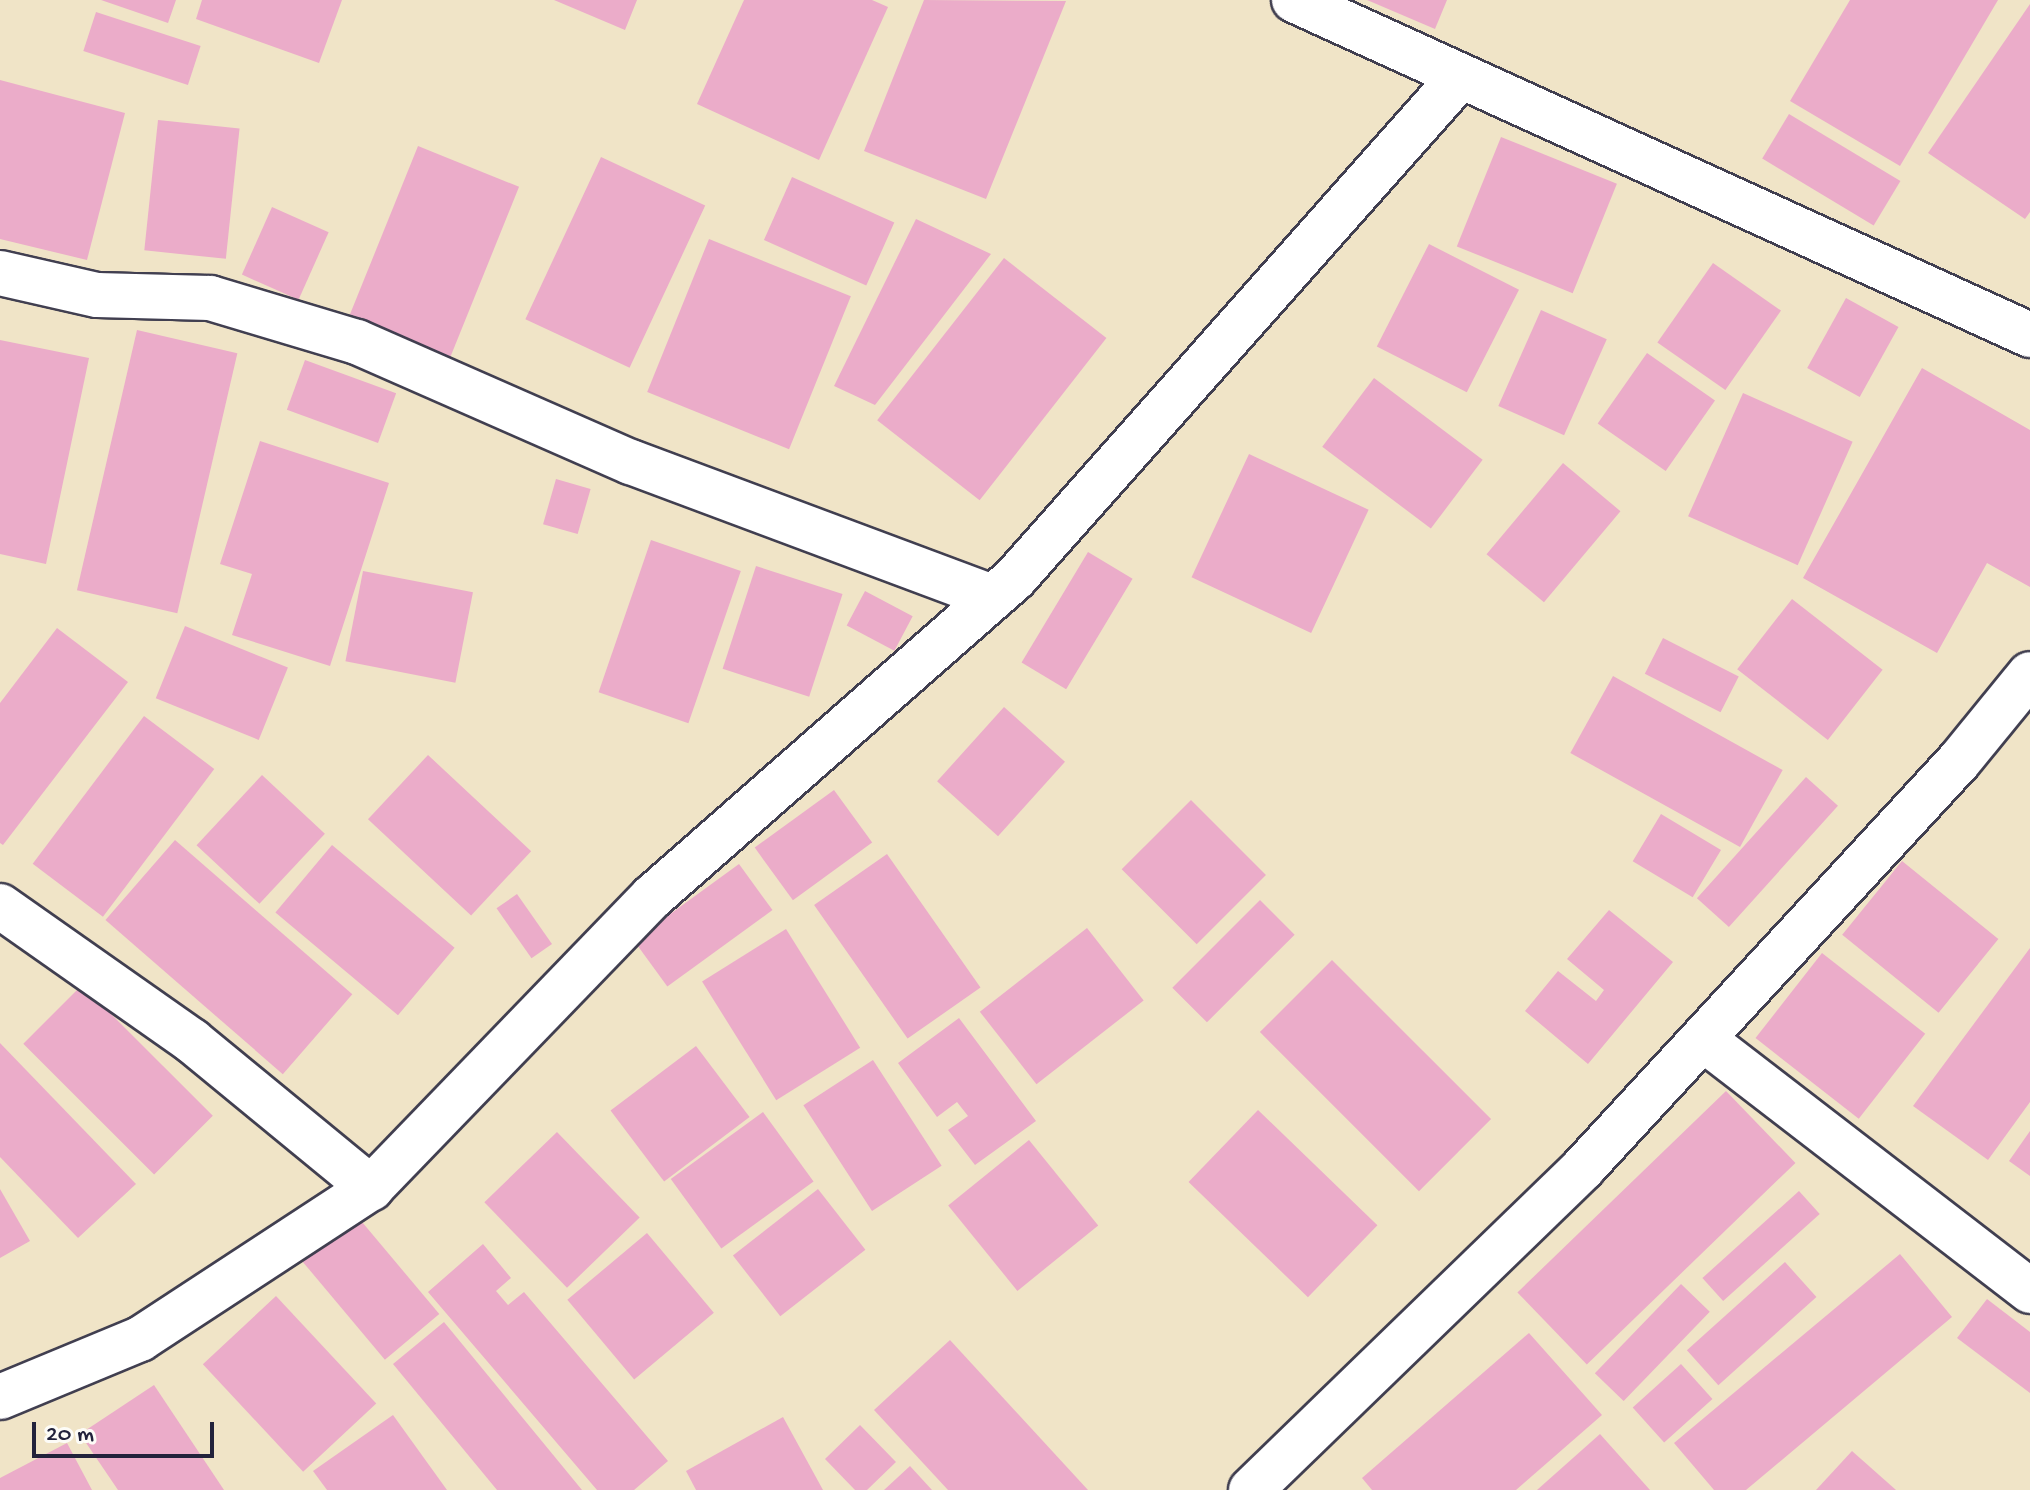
<!DOCTYPE html>
<html>
<head>
<meta charset="utf-8">
<style>
  body { margin:0 }
  #map { position:relative; width:2030px; height:1490px; overflow:hidden; background:#f0e4c7; font-family:"Gochi Hand",sans-serif }
  div>[style] { position:absolute }
  .building>* { inset:0; background:#ebacc9; transform-origin:0 0 }
  .roads { filter:drop-shadow(2px 0 #413f50) drop-shadow(-2px 0 #413f50) drop-shadow(0 2px #413f50) drop-shadow(0 -2px #413f50) }
  .street>* { height:44px; margin:-22px; padding:0 22px; transform-origin:22px; border-radius:22px; background:#fff }
  span { translate:-50% -50%; white-space:nowrap; text-align:center; line-height:1.15; -webkit-text-stroke:7px #fdfcf7; paint-order:stroke }
  .scale { position:absolute; left:32px; top:1422px; width:182px; height:36px; box-sizing:border-box; border:4px solid #22223b; border-top:0; padding-left:10px; font-size:24px; line-height:28px; white-space:nowrap; color:#22223b; -webkit-text-stroke:6px #fdfcf7; paint-order:stroke }
</style>
</head>
<body>
<div id="map">
  <div class="building">
    <i style="clip-path:polygon(101px 0,176px 0,168px 23px)"></i>
    <i style="clip-path:polygon(202px 0,342px 0,319px 63px,196px 19px)"></i>
    <i style="clip-path:polygon(554px 0,637px 0,625px 30px)"></i>
    <i style="clip-path:polygon(744px 0,872px 0,888px 7px,819px 160px,697px 104px)"></i>
    <i style="clip-path:polygon(924px 0,1066px 1px,986px 199px,864px 151px)"></i>
    <i style="clip-path:polygon(1367px 0,1447px 0,1435px 29px)"></i>
    <i style="clip-path:polygon(1850px 0,1998px 0,1900px 166px,1790px 101px)"></i>
    <i style="clip-path:polygon(2030px 4px,2030px 212px,2025px 219px,1928px 153px)"></i>
    <i style="left:96px;top:12px;width:110px;height:41px;rotate:18deg"></i>
    <i style="clip-path:polygon(0 80px,125px 113px,87px 260px,0 239px)"></i>
    <i style="left:1789px;top:114px;width:130px;height:52px;rotate:31deg"></i>
    <i style="left:158px;top:120px;width:82px;height:131px;rotate:6deg"></i>
    <i style="left:1501px;top:137px;width:125px;height:118px;rotate:22deg"></i>
    <i style="left:418px;top:146px;width:109px;height:188px;rotate:22deg"></i>
    <i style="left:601px;top:157px;width:115px;height:179px;rotate:25deg"></i>
    <i style="left:792px;top:177px;width:112px;height:69px;rotate:24deg"></i>
    <i style="left:272px;top:207px;width:62px;height:74px;rotate:24deg"></i>
    <i style="clip-path:polygon(916px 219px,991px 254px,875px 405px,834px 386px)"></i>
    <i style="left:709px;top:239px;width:153px;height:165px;rotate:22deg"></i>
    <i style="left:1429px;top:244px;width:101px;height:115px;rotate:27deg"></i>
    <i style="left:1004px;top:258px;width:130px;height:206px;rotate:38deg"></i>
    <i style="left:1713px;top:263px;width:83px;height:97px;rotate:35deg"></i>
    <i style="left:1846px;top:298px;width:60px;height:80px;rotate:29deg"></i>
    <i style="left:1541px;top:310px;width:72px;height:105px;rotate:24deg"></i>
    <i style="left:137px;top:330px;width:103px;height:267px;rotate:13deg"></i>
    <i style="clip-path:polygon(0 340px,89px 358px,46px 564px,0 554px)"></i>
    <i style="left:1647px;top:353px;width:83px;height:86px;rotate:35deg"></i>
    <i style="left:305px;top:360px;width:97px;height:53px;rotate:20deg"></i>
    <i style="clip-path:polygon(1922px 368px,2030px 430px,2030px 587px,1987px 563px,1937px 653px,1803px 578px)"></i>
    <i style="left:1374px;top:378px;width:136px;height:86px;rotate:37deg"></i>
    <i style="left:1743px;top:393px;width:120px;height:135px;rotate:24deg"></i>
    <i style="clip-path:polygon(260px 441px,389px 483px,330px 666px,232px 635px,252px 574px,220px 564px)"></i>
    <i style="left:1249px;top:454px;width:132px;height:136px;rotate:25deg"></i>
    <i style="left:1563px;top:463px;width:75px;height:119px;rotate:40deg"></i>
    <i style="left:556px;top:479px;width:36px;height:47px;rotate:16deg"></i>
    <i style="left:651px;top:540px;width:95px;height:161px;rotate:19deg"></i>
    <i style="left:1088px;top:552px;width:52px;height:129px;rotate:31deg"></i>
    <i style="left:756px;top:566px;width:91px;height:108px;rotate:18deg"></i>
    <i style="left:363px;top:571px;width:112px;height:92px;rotate:11deg"></i>
    <i style="left:865px;top:591px;width:54px;height:39px;rotate:28deg"></i>
    <i style="left:1792px;top:599px;width:115px;height:89px;rotate:38deg"></i>
    <i style="left:185px;top:626px;width:111px;height:78px;rotate:22deg"></i>
    <i style="clip-path:polygon(57px 628px,128px 682px,3px 845px,0 843px,0 703px)"></i>
    <i style="left:1663px;top:638px;width:85px;height:40px;rotate:27deg"></i>
    <i style="left:1613px;top:676px;width:194px;height:88px;rotate:29deg"></i>
    <i style="left:1004px;top:707px;width:82px;height:100px;rotate:42deg"></i>
    <i style="left:144px;top:716px;width:88px;height:185px;rotate:37deg"></i>
    <i style="left:428px;top:755px;width:141px;height:88px;rotate:43deg"></i>
    <i style="left:262px;top:775px;width:86px;height:96px;rotate:43deg"></i>
    <i style="left:1806px;top:777px;width:43px;height:163px;rotate:42deg"></i>
    <i style="left:834px;top:790px;width:65px;height:98px;rotate:54deg"></i>
    <i style="left:1191px;top:800px;width:106px;height:98px;rotate:45deg"></i>
    <i style="left:1661px;top:814px;width:70px;height:55px;rotate:31deg"></i>
    <i style="left:175px;top:840px;width:235px;height:106px;rotate:41deg"></i>
    <i style="left:332px;top:845px;width:160px;height:88px;rotate:40deg"></i>
    <i style="left:887px;top:854px;width:163px;height:89px;rotate:55deg"></i>
    <i style="left:1902px;top:861px;width:124px;height:95px;rotate:39deg"></i>
    <i style="left:739px;top:864px;width:57px;height:130px;rotate:54deg"></i>
    <i style="left:517px;top:894px;width:61px;height:25px;rotate:55deg"></i>
    <i style="left:1260px;top:900px;width:49px;height:124px;rotate:45deg"></i>
    <i style="clip-path:polygon(1609px 910px,1673px 962px,1588px 1064px,1525px 1011px,1558px 971px,1596px 1001px,1604px 990px,1567px 959px)"></i>
    <i style="left:1087px;top:928px;width:92px;height:136px;rotate:52deg"></i>
    <i style="left:786px;top:929px;width:140px;height:99px;rotate:58deg"></i>
    <i style="clip-path:polygon(2030px 948px,2030px 1102px,1988px 1160px,1913px 1106px)"></i>
    <i style="left:1822px;top:953px;width:131px;height:108px;rotate:38deg"></i>
    <i style="left:1332px;top:960px;width:225px;height:102px;rotate:45deg"></i>
    <i style="left:82px;top:985px;width:185px;height:83px;rotate:45deg"></i>
    <i style="clip-path:polygon(959px 1018px,1036px 1121px,975px 1165px,948px 1130px,968px 1116px,957px 1102px,937px 1117px,898px 1063px)"></i>
    <i style="clip-path:polygon(0 1043px,136px 1184px,78px 1238px,0 1157px)"></i>
    <i style="left:696px;top:1046px;width:89px;height:107px;rotate:53deg"></i>
    <i style="left:873px;top:1060px;width:126px;height:83px;rotate:57deg"></i>
    <i style="left:1726px;top:1091px;width:100px;height:290px;rotate:46deg"></i>
    <i style="left:1258px;top:1110px;width:166px;height:100px;rotate:44deg"></i>
    <i style="left:763px;top:1112px;width:86px;height:114px;rotate:54deg"></i>
    <i style="clip-path:polygon(2030px 1131px,2030px 1176px,2009px 1161px)"></i>
    <i style="left:557px;top:1132px;width:119px;height:101px;rotate:46deg"></i>
    <i style="left:1029px;top:1140px;width:110px;height:104px;rotate:51deg"></i>
    <i style="clip-path:polygon(0 1189px,30px 1241px,0 1258px)"></i>
    <i style="left:818px;top:1189px;width:77px;height:108px;rotate:52deg"></i>
    <i style="left:1799px;top:1191px;width:31px;height:130px;rotate:48deg"></i>
    <i style="left:357px;top:1216px;width:128px;height:71px;rotate:50deg"></i>
    <i style="left:647px;top:1233px;width:104px;height:104px;rotate:50deg"></i>
    <i style="clip-path:polygon(483px 1244px,511px 1278px,496px 1291px,508px 1305px,524px 1292px,668px 1461px,634px 1490px,597px 1490px,428px 1292px)"></i>
    <i style="clip-path:polygon(1900px 1254px,1952px 1317px,1746px 1490px,1714px 1490px,1674px 1443px)"></i>
    <i style="left:1785px;top:1262px;width:47px;height:132px;rotate:48deg"></i>
    <i style="left:1681px;top:1284px;width:40px;height:124px;rotate:44deg"></i>
    <i style="left:276px;top:1296px;width:147px;height:100px;rotate:47deg"></i>
    <i style="clip-path:polygon(1987px 1299px,2030px 1332px,2030px 1393px,1957px 1338px)"></i>
    <i style="clip-path:polygon(444px 1322px,582px 1490px,497px 1490px,393px 1364px)"></i>
    <i style="clip-path:polygon(1529px 1333px,1602px 1415px,1516px 1490px,1372px 1490px,1362px 1478px)"></i>
    <i style="clip-path:polygon(950px 1340px,1088px 1490px,948px 1490px,874px 1410px)"></i>
    <i style="left:1681px;top:1364px;width:47px;height:65px;rotate:48deg"></i>
    <i style="clip-path:polygon(154px 1385px,224px 1490px,118px 1490px,80px 1434px)"></i>
    <i style="clip-path:polygon(393px 1415px,447px 1490px,327px 1490px,313px 1471px)"></i>
    <i style="clip-path:polygon(783px 1417px,823px 1490px,696px 1490px,686px 1471px)"></i>
    <i style="clip-path:polygon(860px 1425px,896px 1462px,867px 1490px,855px 1490px,825px 1459px)"></i>
    <i style="clip-path:polygon(1600px 1434px,1650px 1490px,1537px 1490px)"></i>
    <i style="clip-path:polygon(67px 1443px,92px 1490px,0 1490px,0 1478px)"></i>
    <i style="clip-path:polygon(1852px 1451px,1896px 1490px,1816px 1490px)"></i>
    <i style="clip-path:polygon(910px 1466px,932px 1490px,884px 1490px)"></i>
  </div>
  <div class="roads">
    <div class="street">
      <i style="left:1294px;top:0;width:809px;rotate:24.47deg"></i>
      <i style="left:0;top:273px;width:99px;rotate:12.8deg"></i>
      <i style="left:97px;top:295px;width:113px;rotate:1.5deg"></i>
      <i style="left:210px;top:298px;width:153px;rotate:16.7deg"></i>
      <i style="left:357px;top:342px;width:299px;rotate:23.7deg"></i>
      <i style="left:631px;top:462px;width:386px;rotate:20.5deg"></i>
      <i style="left:0;top:906px;width:235px;rotate:35.1deg"></i>
      <i style="left:192px;top:1041px;width:232px;rotate:39.4deg"></i>
      <i style="left:1703px;top:1039px;width:413px;rotate:37.6deg"></i>
      <i style="left:0;top:1397px;width:152px;rotate:-22.5deg"></i>
      <i style="left:140px;top:1339px;width:276px;rotate:-33.2deg"></i>
      <i style="left:371px;top:1188px;width:405px;rotate:-46deg"></i>
      <i style="left:652px;top:897px;width:483px;rotate:-41.3deg"></i>
      <i style="left:1015px;top:578px;width:670px;rotate:-48.39deg"></i>
      <i style="left:1251px;top:1490px;width:463px;rotate:-44.1deg"></i>
      <i style="left:1583px;top:1168px;width:554px;rotate:-47.27deg"></i>
      <i style="left:1959px;top:761px;width:112px;rotate:-50.8deg"></i>
    </div>
  </div>
  <div class="scale">20 m</div>
</div>
</body>
</html>
